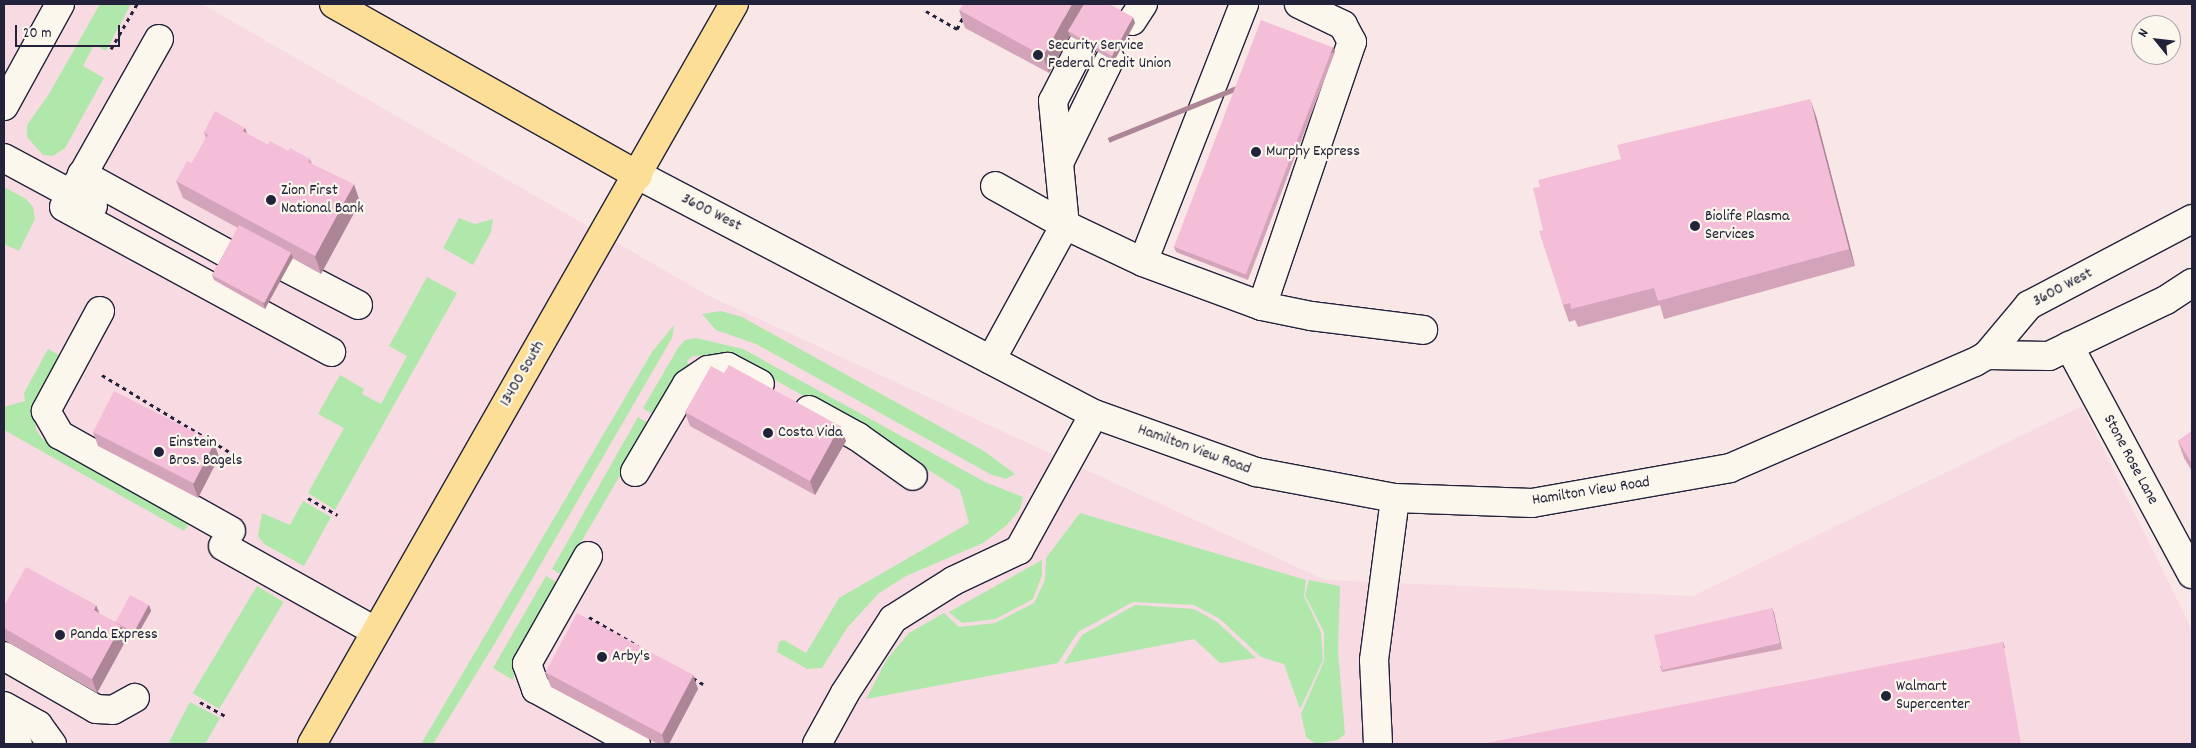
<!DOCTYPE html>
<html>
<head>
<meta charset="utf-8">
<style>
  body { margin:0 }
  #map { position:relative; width:2196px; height:748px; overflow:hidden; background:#f9e6e6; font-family:Dekko,sans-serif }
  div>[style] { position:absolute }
  .built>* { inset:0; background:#f8dae2 }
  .green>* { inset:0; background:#b0e8ab; transform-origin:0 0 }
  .path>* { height:3px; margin-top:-1.5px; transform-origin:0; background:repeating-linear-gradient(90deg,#22223b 0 4px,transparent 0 8px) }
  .roads { filter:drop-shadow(1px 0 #22223b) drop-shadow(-1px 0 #22223b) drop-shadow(0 1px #22223b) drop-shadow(0 -1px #22223b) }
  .minor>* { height:28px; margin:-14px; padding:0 14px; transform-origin:14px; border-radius:14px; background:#fbf7ec }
  .major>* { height:28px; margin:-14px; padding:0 14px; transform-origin:14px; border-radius:14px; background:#fdde96 }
  .wall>* { inset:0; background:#d3a3ba }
  .shaded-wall>* { inset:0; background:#ac8597; transform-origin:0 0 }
  .building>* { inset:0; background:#f5bed8; transform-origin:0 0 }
  .dots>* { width:14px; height:14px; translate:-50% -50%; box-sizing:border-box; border:2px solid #fbf7ec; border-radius:50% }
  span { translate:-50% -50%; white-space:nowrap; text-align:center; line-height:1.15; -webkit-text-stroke:4.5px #fbf7ec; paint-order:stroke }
  .poi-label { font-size:16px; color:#22223b }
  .left { translate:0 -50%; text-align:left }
  .street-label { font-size:16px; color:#22223b }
  .frame { position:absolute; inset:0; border:5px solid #22223b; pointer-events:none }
  .north { position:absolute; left:2131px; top:15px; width:50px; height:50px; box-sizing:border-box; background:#fbf7ec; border:1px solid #a4a2a5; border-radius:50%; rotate:299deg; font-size:14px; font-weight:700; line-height:20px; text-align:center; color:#22223b }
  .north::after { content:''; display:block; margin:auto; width:18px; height:22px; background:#22223b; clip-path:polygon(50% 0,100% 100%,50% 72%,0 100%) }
  .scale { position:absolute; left:15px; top:25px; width:105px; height:22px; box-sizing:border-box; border:2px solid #22223b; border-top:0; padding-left:6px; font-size:15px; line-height:18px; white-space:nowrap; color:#22223b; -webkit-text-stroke:4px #fbf7ec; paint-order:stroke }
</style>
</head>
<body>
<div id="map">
  <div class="built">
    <i style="clip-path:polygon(4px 4px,202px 4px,709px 296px,1325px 580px,1693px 596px,2082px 406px,2192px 630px,2192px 744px,4px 744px)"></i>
  </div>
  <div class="green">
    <i style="clip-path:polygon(100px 4px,131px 4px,106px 51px,94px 45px,83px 66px,104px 78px,65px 148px,53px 156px,43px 155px,27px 137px,27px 125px,49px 94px)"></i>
    <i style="clip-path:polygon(4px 187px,26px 199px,33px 207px,35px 219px,19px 251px,4px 244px)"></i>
    <i style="clip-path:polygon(459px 218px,475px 224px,493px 219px,491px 232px,473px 265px,443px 248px)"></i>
    <i style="clip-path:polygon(427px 277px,457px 293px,335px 510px,308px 493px,344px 428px,318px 414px,340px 375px,364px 389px,362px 394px,381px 404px,407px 356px,389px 346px)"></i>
    <i style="clip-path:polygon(721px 311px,742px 317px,984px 451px,1015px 474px,1006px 479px,990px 474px,756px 344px,716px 330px,702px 314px)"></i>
    <i style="clip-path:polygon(674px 325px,672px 338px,495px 643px,433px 744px,421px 744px,652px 352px)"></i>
    <i style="clip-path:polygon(696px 338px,743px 349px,985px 482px,1023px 497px,1020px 509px,1007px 525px,983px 543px,906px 576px,879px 593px,847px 628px,822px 668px,807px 669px,777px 652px,779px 642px,784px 640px,806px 653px,839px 598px,969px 523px,960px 490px,885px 442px,729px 354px,693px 356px,687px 361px,690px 367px,655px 416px,643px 408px,678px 348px,685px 340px)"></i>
    <i style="clip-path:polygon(48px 349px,63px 357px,35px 412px,36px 430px,41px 437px,55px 448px,189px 523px,184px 531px,4px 430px,4px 407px,25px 401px,24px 393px)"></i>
    <i style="clip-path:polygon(638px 417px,650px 424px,562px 575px,552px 569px)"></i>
    <i style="clip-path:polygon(303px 501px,331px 517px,304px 566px,264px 544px,258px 536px,262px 513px,290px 525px)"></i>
    <i style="clip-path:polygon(1080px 513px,1306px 580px,1304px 596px,1321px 632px,1323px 660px,1300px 709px,1284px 664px,1261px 657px,1220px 619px,1194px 605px,1133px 602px,1078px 632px,1058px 663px,866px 699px,887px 659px,909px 633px,944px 613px,959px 627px,995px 623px,1034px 603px,1045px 580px,1046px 558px)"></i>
    <i style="clip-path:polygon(1042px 560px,1042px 575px,1033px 599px,996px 619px,962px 623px,949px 612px)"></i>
    <i style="clip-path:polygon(546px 576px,558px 583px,518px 651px,513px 680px,493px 668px)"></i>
    <i style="clip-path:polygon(1309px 580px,1340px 586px,1338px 651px,1345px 734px,1338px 740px,1316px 744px,1306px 737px,1301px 714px,1324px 661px,1324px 632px,1305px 595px)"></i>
    <i style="left:257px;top:586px;width:31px;height:125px;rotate:31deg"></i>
    <i style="clip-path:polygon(1135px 605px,1194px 609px,1217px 622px,1256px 658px,1220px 663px,1194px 639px,1064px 664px,1082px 635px)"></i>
    <i style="clip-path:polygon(190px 702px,220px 718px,205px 744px,168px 744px)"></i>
  </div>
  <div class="path">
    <i style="left:926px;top:11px;width:36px;rotate:30deg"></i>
    <i style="left:957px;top:29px;width:16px;rotate:-63deg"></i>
    <i style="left:111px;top:49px;width:52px;rotate:-60deg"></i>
    <i style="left:102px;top:375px;width:162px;rotate:31.1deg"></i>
    <i style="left:308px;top:498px;width:34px;rotate:30deg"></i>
    <i style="left:589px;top:617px;width:57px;rotate:30.6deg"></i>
    <i style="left:693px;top:678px;width:12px;rotate:31deg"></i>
    <i style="left:200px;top:702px;width:29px;rotate:29deg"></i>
  </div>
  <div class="roads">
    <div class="minor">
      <i style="left:1132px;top:21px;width:20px;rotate:-57deg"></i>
      <i style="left:1083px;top:43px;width:65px;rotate:117.3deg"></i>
      <i style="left:1053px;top:101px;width:125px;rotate:84.5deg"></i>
      <i style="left:1065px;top:225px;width:86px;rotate:25.4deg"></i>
      <i style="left:1143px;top:262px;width:127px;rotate:20.3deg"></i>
      <i style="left:1262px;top:306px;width:50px;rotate:11.5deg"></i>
      <i style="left:1311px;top:316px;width:113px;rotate:7.1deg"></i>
      <i style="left:4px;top:106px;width:116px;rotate:-61.2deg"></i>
      <i style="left:4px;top:158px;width:101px;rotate:28.3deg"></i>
      <i style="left:1059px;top:163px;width:116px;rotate:-63.9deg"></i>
      <i style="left:82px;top:174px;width:166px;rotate:28.7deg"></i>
      <i style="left:638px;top:175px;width:515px;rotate:27.66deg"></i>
      <i style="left:1094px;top:414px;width:172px;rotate:19.7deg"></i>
      <i style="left:1256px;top:472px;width:141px;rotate:10.6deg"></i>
      <i style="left:1395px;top:498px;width:137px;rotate:2.1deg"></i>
      <i style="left:1532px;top:503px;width:201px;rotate:-10deg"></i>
      <i style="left:1730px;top:468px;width:267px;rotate:-23.4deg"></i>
      <i style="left:1975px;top:362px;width:14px;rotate:-30deg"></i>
      <i style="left:1987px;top:355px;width:65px;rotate:-50deg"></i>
      <i style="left:2029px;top:305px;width:184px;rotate:-27.8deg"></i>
      <i style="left:71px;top:195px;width:179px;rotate:-60.6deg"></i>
      <i style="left:64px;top:207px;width:304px;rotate:28.5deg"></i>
      <i style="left:1143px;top:262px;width:277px;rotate:-68.6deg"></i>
      <i style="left:287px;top:268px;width:80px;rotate:27.5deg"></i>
      <i style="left:1262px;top:306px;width:279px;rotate:-71.2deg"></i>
      <i style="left:1352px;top:42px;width:19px;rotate:-118deg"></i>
      <i style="left:1343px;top:25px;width:49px;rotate:-154.5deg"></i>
      <i style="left:100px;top:311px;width:114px;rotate:118.4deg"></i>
      <i style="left:46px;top:411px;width:28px;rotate:60deg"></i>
      <i style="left:60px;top:435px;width:196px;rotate:29.3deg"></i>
      <i style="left:2069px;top:346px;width:259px;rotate:61.7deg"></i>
      <i style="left:1987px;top:355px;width:62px;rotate:0.9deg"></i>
      <i style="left:2049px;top:356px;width:130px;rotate:-25.6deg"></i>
      <i style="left:2166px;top:300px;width:31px;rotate:-33deg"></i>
      <i style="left:991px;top:360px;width:154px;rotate:-61.3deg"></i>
      <i style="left:1065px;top:225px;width:80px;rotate:-150.9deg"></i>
      <i style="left:809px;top:410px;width:56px;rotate:28.9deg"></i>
      <i style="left:858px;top:437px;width:67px;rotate:35.3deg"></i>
      <i style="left:635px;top:472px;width:102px;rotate:-59.4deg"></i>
      <i style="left:687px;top:384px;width:25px;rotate:-34deg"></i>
      <i style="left:708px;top:370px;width:20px;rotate:-9deg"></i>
      <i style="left:728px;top:367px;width:36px;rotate:28deg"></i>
      <i style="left:223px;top:546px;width:174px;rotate:29.2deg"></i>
      <i style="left:588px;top:556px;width:124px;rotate:119.5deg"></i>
      <i style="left:527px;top:664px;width:27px;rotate:70deg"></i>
      <i style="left:536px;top:689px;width:114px;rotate:28.8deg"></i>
      <i style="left:4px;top:656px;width:106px;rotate:29.9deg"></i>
      <i style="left:96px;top:709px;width:17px;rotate:3deg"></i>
      <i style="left:113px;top:710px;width:25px;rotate:-29deg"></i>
      <i style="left:4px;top:706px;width:39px;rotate:29deg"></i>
      <i style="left:38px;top:725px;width:24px;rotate:54deg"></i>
      <i style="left:4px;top:736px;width:16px;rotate:30deg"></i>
      <i style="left:817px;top:744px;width:58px;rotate:-61.2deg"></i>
      <i style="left:845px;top:693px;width:88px;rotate:-57deg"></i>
      <i style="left:893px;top:619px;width:71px;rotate:-32.3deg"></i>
      <i style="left:953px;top:581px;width:73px;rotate:-25.2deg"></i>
      <i style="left:1019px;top:550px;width:155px;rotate:-61.1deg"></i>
      <i style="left:1378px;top:744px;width:84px;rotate:-92.7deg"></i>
      <i style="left:1374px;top:660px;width:163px;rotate:-82.6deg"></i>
    </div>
    <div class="major">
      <i style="left:334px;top:4px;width:349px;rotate:29.4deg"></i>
      <i style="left:312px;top:744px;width:852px;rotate:-60.31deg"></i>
    </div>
  </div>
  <div class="wall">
    <i style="clip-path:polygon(959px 10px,1135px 23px,1114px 61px,1070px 36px,1049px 73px,965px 28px)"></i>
    <i style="clip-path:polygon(1333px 47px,1335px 52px,1248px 280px,1176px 252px,1174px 247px)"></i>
    <i style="clip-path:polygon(1816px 116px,1855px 266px,1664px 319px,1660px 305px,1578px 327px,1575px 320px,1569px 322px,1563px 305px,1543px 230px)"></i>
    <i style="clip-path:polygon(245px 128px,247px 134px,268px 145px,310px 159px,312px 164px,360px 202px,321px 274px,292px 258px,265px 309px,214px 280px,212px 275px,238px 228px,183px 198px,176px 181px,192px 163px,206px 138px,204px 132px)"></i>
    <i style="clip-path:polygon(724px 373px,840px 426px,846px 441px,815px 495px,690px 426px,685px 412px)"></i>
    <i style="clip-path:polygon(2192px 431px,2192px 471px,2184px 458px,2178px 441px)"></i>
    <i style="clip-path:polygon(93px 432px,214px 443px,219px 457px,198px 498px,98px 446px)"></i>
    <i style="clip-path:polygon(149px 605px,151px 611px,135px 639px,124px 632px,126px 640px,97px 693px,4px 640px,4px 606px,99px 614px,115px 622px)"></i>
    <i style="clip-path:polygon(1772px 608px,1782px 649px,1662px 672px,1660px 666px)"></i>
    <i style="clip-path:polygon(545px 672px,693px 675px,698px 689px,669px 744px,658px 744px,551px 687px)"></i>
  </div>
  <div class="shaded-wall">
    <i style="clip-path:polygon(1072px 4px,1089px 4px,1068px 31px,1070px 36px,1049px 73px,1043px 56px)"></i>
    <i style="clip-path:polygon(1133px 17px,1135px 23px,1114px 61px,1112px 56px)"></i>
    <i style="left:1333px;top:47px;width:5px;height:243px;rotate:68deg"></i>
    <i style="clip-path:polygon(1810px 99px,1816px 116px,1855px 266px,1849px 249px)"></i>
    <i style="clip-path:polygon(245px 128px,251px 145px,243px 131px)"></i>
    <i style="clip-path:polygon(354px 184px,360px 202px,321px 274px,315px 256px)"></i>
    <i style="clip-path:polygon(291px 253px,293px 258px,265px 309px,263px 303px)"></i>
    <i style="clip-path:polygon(840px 426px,846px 441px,815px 495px,810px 481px)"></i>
    <i style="clip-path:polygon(214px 443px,219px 457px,198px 498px,193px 484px)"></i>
    <i style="clip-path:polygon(96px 605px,102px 620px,94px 610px)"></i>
    <i style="clip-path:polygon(149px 605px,151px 611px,135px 639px,133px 633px)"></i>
    <i style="clip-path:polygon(1772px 608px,1774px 613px,1782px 649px,1780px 643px)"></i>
    <i style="clip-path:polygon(121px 626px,126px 640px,97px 693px,92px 679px)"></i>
    <i style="left:2003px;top:642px;width:6px;height:104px;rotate:72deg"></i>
    <i style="clip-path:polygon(693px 675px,698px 689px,669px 744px,665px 744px,662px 735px)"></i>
  </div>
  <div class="building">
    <i style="clip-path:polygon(963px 4px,1072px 4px,1043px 56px,959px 10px)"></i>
    <i style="clip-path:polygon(1084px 4px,1109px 4px,1133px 17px,1112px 56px,1068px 31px)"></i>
    <i style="left:1261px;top:20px;width:77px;height:243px;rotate:21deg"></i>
    <i style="clip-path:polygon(1810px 99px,1849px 249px,1658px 301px,1654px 288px,1571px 309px,1570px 303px,1563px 305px,1539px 231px,1543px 230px,1533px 188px,1540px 187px,1538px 180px,1621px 159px,1617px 145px)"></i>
    <i style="clip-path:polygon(215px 111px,245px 128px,243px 131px,268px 145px,270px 141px,288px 151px,290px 148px,310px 159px,308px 162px,354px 184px,315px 256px,176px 181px,187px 161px,192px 163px,194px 159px,208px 135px,204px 132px)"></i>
    <i style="left:239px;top:225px;width:59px;height:57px;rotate:28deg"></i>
    <i style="clip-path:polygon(729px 365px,840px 426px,810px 481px,685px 412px,711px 366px,724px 373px)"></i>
    <i style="left:114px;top:391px;width:113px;height:46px;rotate:27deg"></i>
    <i style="clip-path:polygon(2192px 431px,2192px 464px,2178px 441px)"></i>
    <i style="clip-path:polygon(26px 567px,96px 605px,94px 610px,121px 626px,92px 679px,4px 628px,4px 606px)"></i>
    <i style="left:130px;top:595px;width:21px;height:31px;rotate:28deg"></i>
    <i style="left:1772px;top:608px;width:36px;height:121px;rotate:77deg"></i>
    <i style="left:577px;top:613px;width:132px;height:67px;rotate:28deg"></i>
    <i style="clip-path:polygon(2003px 642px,2021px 744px,1481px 744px)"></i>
  </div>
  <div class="dots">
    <i style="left:1038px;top:55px;background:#22223b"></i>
    <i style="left:1256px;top:152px;background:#22223b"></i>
    <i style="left:271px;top:200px;background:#22223b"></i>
    <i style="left:1695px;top:226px;background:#22223b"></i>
    <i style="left:768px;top:433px;background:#22223b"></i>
    <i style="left:159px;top:452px;background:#22223b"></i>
    <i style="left:60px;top:635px;background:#22223b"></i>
    <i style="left:602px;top:657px;background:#22223b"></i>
    <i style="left:1886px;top:696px;background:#22223b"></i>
  </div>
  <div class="poi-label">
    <span class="left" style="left:1048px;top:55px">Security Service<br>Federal Credit Union</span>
    <span class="left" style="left:1266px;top:152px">Murphy Express</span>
    <span class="left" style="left:281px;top:200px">Zion First<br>National Bank</span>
    <span class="left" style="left:1705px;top:226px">Biolife Plasma<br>Services</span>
    <span class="left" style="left:778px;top:433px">Costa Vida</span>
    <span class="left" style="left:169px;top:452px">Einstein<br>Bros. Bagels</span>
    <span class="left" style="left:70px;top:635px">Panda Express</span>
    <span class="left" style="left:612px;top:657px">Arby's</span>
    <span class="left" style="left:1896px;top:696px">Walmart<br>Supercenter</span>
  </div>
  <div class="street-label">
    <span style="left:711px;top:213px;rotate:27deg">3600 West</span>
    <span style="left:2063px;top:288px;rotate:-28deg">3600 West</span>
    <span style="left:523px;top:374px;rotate:-60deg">13400 South</span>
    <span style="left:1194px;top:450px;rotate:20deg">Hamilton View Road</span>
    <span style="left:2130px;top:460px;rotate:62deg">Stone Rose Lane</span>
    <span style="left:1591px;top:492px;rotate:-9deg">Hamilton View Road</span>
  </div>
  <div class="frame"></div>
  <div class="north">N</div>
  <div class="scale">20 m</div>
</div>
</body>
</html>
